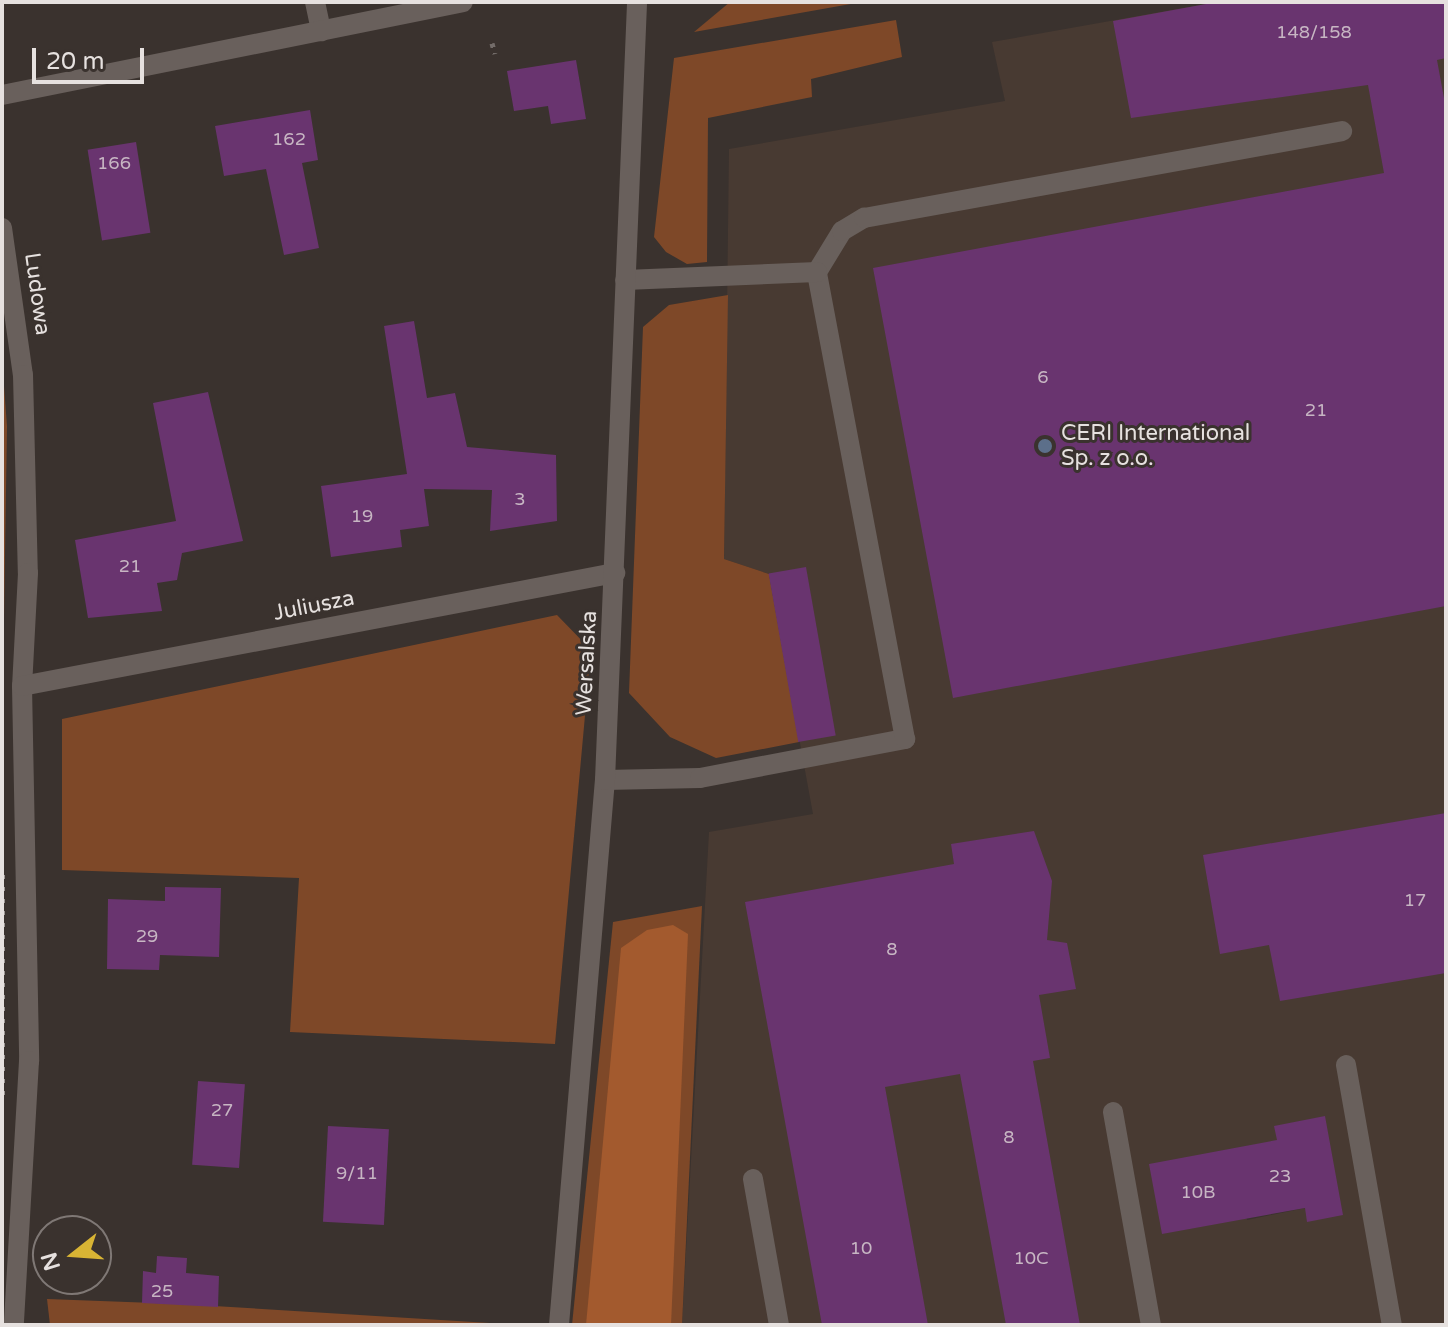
<!DOCTYPE html>
<html>
<head>
<meta charset="utf-8">
<style>
  body { margin:0 }
  #map { position:relative; width:1448px; height:1327px; overflow:hidden; background:#3a322e; font-family:"Varela Round",sans-serif }
  div>[style] { position:absolute }
  .built>* { inset:0; background:#483a32 }
  .green>* { inset:0; background:#7e4828 }
  .forest>* { inset:0; background:#a35a2e }
  .building>* { inset:0; background:#69346f; transform-origin:0 0 }
  .path>* { height:5px; margin-top:-2.5px; transform-origin:0; background:repeating-linear-gradient(90deg,#736c69 0 4px,transparent 0 10px) }
  .lane>* { height:20px; margin:-10px; padding:0 10px; transform-origin:10px; border-radius:10px; background:#69605c }
  .street>* { height:20px; margin:-10px; padding:0 10px; transform-origin:10px; border-radius:10px; background:#69605c }
  .secondary>* { height:20px; margin:-10px; padding:0 10px; transform-origin:10px; border-radius:10px; background:#69605c }
  .rail>* { height:6px; margin-top:-3px; transform-origin:0; background:repeating-linear-gradient(90deg,#9e9895 0 4px,transparent 0 12px) }
  .dots>* { width:22px; height:22px; translate:-50% -50%; box-sizing:border-box; border:4px solid #3a322e; border-radius:50% }
  span { translate:-50% -50%; white-space:nowrap; text-align:center; line-height:1.15; -webkit-text-stroke:6px #3a322e; paint-order:stroke }
  .number-label { font-size:18px; color:#c7b6c3 }
  .number-label span { -webkit-text-stroke-width:0 }
  .street-label { font-size:22px; color:#e6e1df }
  .poi-label { font-size:22px; color:#e6e1df }
  .left { translate:0 -50%; text-align:left }
  .frame { position:absolute; inset:0; border:4px solid #e6e1df; pointer-events:none }
  .north { position:absolute; left:32px; top:1215px; width:80px; height:80px; box-sizing:border-box; background:#3a322e; border:2px solid #7f7875; border-radius:50%; rotate:253deg; font-size:22px; font-weight:700; line-height:32px; text-align:center; color:#e6e1df }
  .north::after { content:''; display:block; margin:auto; width:28px; height:36px; background:#d8b434; clip-path:polygon(50% 0,100% 100%,50% 72%,0 100%) }
  .scale { position:absolute; left:32px; top:48px; width:112px; height:36px; box-sizing:border-box; border:4px solid #e6e1df; border-top:0; padding-left:10px; font-size:24px; line-height:28px; white-space:nowrap; color:#e6e1df; -webkit-text-stroke:6px #3a322e; paint-order:stroke }
</style>
</head>
<body>
<div id="map">
  <div class="built">
    <i style="clip-path:polygon(evenodd,1217px 2px,1446px 2px,1446px 1325px,682px 1325px,709px 832px,813px 814px,769px 574px,724px 559px,729px 149px,1005px 101px,992px 42px,1217px 2px,1235px 1148px,1325px 1204px,1247px 1220px,1235px 1148px)"></i>
  </div>
  <div class="green">
    <i style="clip-path:polygon(730px 2px,862px 2px,694px 32px)"></i>
    <i style="clip-path:polygon(896px 20px,902px 57px,811px 79px,812px 97px,708px 118px,707px 262px,687px 264px,666px 252px,654px 237px,674px 58px)"></i>
    <i style="clip-path:polygon(728px 295px,724px 559px,769px 574px,799px 742px,716px 758px,670px 737px,629px 693px,643px 327px,669px 305px)"></i>
    <i style="clip-path:polygon(2px 360px,7px 426px,2px 748px)"></i>
    <i style="clip-path:polygon(557px 615px,591px 650px,555px 1044px,290px 1032px,299px 878px,62px 870px,62px 719px)"></i>
    <i style="clip-path:polygon(702px 906px,682px 1325px,572px 1325px,613px 922px)"></i>
    <i style="clip-path:polygon(47px 1299px,181px 1304px,523px 1325px,50px 1325px)"></i>
  </div>
  <div class="forest">
    <i style="clip-path:polygon(673px 925px,688px 934px,671px 1325px,586px 1325px,621px 948px,647px 930px)"></i>
  </div>
  <div class="building">
    <i style="clip-path:polygon(1217px 2px,1446px 2px,1446px 58px,1437px 60px,1446px 109px,1446px 606px,953px 698px,873px 268px,1384px 173px,1368px 85px,1131px 118px,1113px 21px)"></i>
    <i style="clip-path:polygon(576px 60px,586px 119px,551px 124px,548px 106px,514px 111px,507px 71px)"></i>
    <i style="clip-path:polygon(310px 110px,318px 160px,302px 163px,319px 248px,284px 255px,266px 169px,224px 176px,215px 126px)"></i>
    <i style="left:136px;top:142px;width:92px;height:49px;rotate:81deg"></i>
    <i style="clip-path:polygon(414px 321px,427px 398px,455px 393px,467px 447px,556px 455px,557px 521px,490px 531px,492px 490px,424px 489px,429px 526px,400px 530px,402px 547px,331px 557px,321px 486px,407px 474px,384px 326px)"></i>
    <i style="clip-path:polygon(208px 392px,243px 541px,182px 553px,177px 580px,157px 583px,162px 611px,88px 618px,75px 540px,176px 521px,153px 403px)"></i>
    <i style="left:806px;top:567px;width:171px;height:38px;rotate:80deg"></i>
    <i style="clip-path:polygon(1446px 813px,1446px 973px,1280px 1001px,1269px 945px,1220px 954px,1203px 855px)"></i>
    <i style="clip-path:polygon(1034px 831px,1052px 881px,1047px 940px,1067px 943px,1076px 989px,1039px 995px,1050px 1058px,1033px 1061px,1080px 1325px,1006px 1325px,960px 1074px,885px 1087px,928px 1325px,822px 1325px,745px 902px,954px 864px,951px 844px)"></i>
    <i style="clip-path:polygon(165px 887px,221px 888px,219px 957px,160px 955px,159px 970px,107px 969px,108px 899px,165px 901px)"></i>
    <i style="left:198px;top:1081px;width:47px;height:84px;rotate:4deg"></i>
    <i style="clip-path:polygon(1325px 1116px,1343px 1215px,1307px 1222px,1305px 1208px,1162px 1234px,1149px 1164px,1277px 1140px,1274px 1126px)"></i>
    <i style="left:328px;top:1126px;width:61px;height:96px;rotate:3deg"></i>
    <i style="clip-path:polygon(157px 1256px,187px 1258px,186px 1273px,219px 1276px,218px 1307px,142px 1303px,143px 1271px,156px 1273px)"></i>
  </div>
  <div class="path">
    <i style="left:492px;top:43px;width:11px;rotate:75deg"></i>
  </div>
  <div class="lane">
    <i style="left:315px;top:2px;width:30px;rotate:78deg"></i>
    <i style="left:817px;top:272px;width:48px;rotate:-58.6deg"></i>
    <i style="left:842px;top:231px;width:26px;rotate:-31deg"></i>
    <i style="left:864px;top:218px;width:486px;rotate:-10.3deg"></i>
    <i style="left:605px;top:780px;width:95px;rotate:-1.2deg"></i>
    <i style="left:700px;top:778px;width:209px;rotate:-10.8deg"></i>
    <i style="left:905px;top:739px;width:475px;rotate:-100.7deg"></i>
    <i style="left:817px;top:272px;width:192px;rotate:177.6deg"></i>
    <i style="left:1346px;top:1065px;width:264px;rotate:80deg"></i>
    <i style="left:1113px;top:1112px;width:216px;rotate:79.9deg"></i>
    <i style="left:753px;top:1179px;width:148px;rotate:79.9deg"></i>
  </div>
  <div class="street">
    <i style="left:2px;top:228px;width:148px;rotate:81.9deg"></i>
    <i style="left:23px;top:375px;width:198px;rotate:88.6deg"></i>
    <i style="left:28px;top:573px;width:113px;rotate:93deg"></i>
    <i style="left:22px;top:686px;width:375px;rotate:88.9deg"></i>
    <i style="left:29px;top:1061px;width:264px;rotate:93.3deg"></i>
    <i style="left:22px;top:686px;width:604px;rotate:-10.79deg"></i>
    <i style="left:559px;top:1325px;width:547px;rotate:-85.18deg"></i>
    <i style="left:605px;top:780px;width:779px;rotate:-87.64deg"></i>
  </div>
  <div class="secondary">
    <i style="left:2px;top:95px;width:470px;rotate:-11.4deg"></i>
  </div>
  <div class="rail">
    <i style="left:2px;top:875px;width:223px;rotate:90deg"></i>
  </div>
  <div class="dots">
    <i style="left:1045px;top:446px;background:#5c6f8a"></i>
  </div>
  <div class="number-label">
    <span style="left:1314px;top:32px">148/158</span>
    <span style="left:289px;top:139px">162</span>
    <span style="left:114px;top:163px">166</span>
    <span style="left:1043px;top:377px">6</span>
    <span style="left:1316px;top:410px">21</span>
    <span style="left:520px;top:499px">3</span>
    <span style="left:362px;top:516px">19</span>
    <span style="left:130px;top:566px">21</span>
    <span style="left:1415px;top:900px">17</span>
    <span style="left:147px;top:936px">29</span>
    <span style="left:892px;top:949px">8</span>
    <span style="left:222px;top:1110px">27</span>
    <span style="left:1009px;top:1137px">8</span>
    <span style="left:357px;top:1173px">9/11</span>
    <span style="left:1280px;top:1176px">23</span>
    <span style="left:1198px;top:1192px">10B</span>
    <span style="left:861px;top:1248px">10</span>
    <span style="left:1031px;top:1258px">10C</span>
    <span style="left:162px;top:1291px">25</span>
  </div>
  <div class="street-label">
    <span style="left:37px;top:294px;rotate:82deg">Ludowa</span>
    <span style="left:314px;top:606px;rotate:-11deg">Juliusza</span>
    <span style="left:587px;top:663px;rotate:-87deg">Wersalska</span>
  </div>
  <div class="poi-label">
    <span class="left" style="left:1061px;top:446px">CERI International<br>Sp. z o.o.</span>
  </div>
  <div class="frame"></div>
  <div class="north">N</div>
  <div class="scale">20 m</div>
</div>
</body>
</html>
